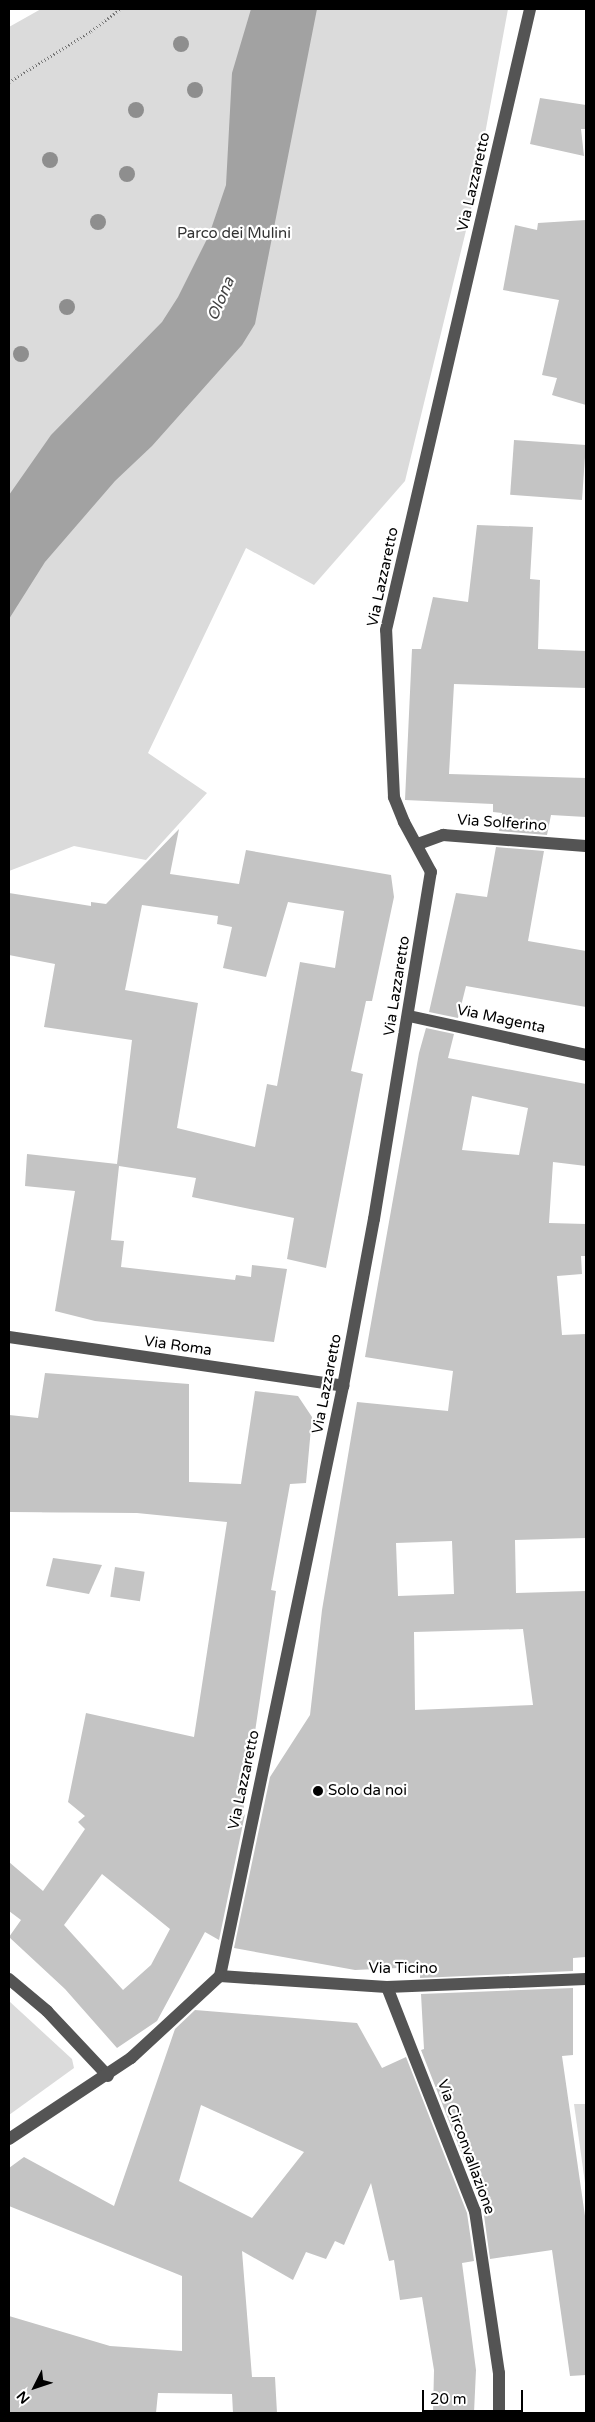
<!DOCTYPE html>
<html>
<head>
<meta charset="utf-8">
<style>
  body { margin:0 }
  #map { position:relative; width:595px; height:2422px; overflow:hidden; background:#fff; font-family:"Varela Round",sans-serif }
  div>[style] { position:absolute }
  .green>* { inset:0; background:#dbdbdb }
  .water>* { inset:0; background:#a2a2a2 }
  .building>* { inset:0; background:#c4c4c4; transform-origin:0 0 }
  .path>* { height:3px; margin-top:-1.5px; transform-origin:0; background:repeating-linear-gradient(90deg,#767676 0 1px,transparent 0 3.5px) }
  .minor>* { height:12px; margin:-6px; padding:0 6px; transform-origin:6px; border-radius:6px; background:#545454 }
  .trees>* { width:16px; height:16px; margin:-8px; border-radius:50%; background:#8e8e8e }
  .dots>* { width:14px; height:14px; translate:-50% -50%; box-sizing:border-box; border:2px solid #fff; border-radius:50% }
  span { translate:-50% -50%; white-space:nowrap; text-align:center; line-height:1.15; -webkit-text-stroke:4.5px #fff; paint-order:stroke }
  .street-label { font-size:15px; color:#000 }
  .park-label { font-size:15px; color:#323232 }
  .poi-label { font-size:15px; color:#000 }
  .left { translate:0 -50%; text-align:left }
  .water-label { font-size:16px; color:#434343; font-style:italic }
  .frame { position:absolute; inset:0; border:10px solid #000; pointer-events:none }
  .north { position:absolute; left:10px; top:2362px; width:50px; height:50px; -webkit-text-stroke:4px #fff; paint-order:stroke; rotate:229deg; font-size:14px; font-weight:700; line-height:20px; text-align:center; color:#000 }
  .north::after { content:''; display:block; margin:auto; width:18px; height:22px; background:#000; clip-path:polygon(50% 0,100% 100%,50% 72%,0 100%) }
  .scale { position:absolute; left:422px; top:2390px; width:101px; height:22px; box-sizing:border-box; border:2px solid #000; border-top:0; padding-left:6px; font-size:15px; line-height:18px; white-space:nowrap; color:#000; -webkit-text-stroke:4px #fff; paint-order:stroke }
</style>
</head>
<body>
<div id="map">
  <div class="green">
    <i style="clip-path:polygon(41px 9px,508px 9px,471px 210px,405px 481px,314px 585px,246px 548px,148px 753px,207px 793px,146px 860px,74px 846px,9px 871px,9px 27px)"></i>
    <i style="clip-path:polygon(9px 2001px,72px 2059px,74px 2068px,9px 2115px)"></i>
    <i style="clip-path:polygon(574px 2104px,586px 2104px,586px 2190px)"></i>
  </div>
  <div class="water">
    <i style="clip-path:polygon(251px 9px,317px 9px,255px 324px,242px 345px,152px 446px,115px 481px,45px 562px,9px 619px,9px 495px,51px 435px,162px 322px,178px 297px,209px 235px,226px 185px,232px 73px)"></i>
  </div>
  <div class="building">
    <i style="clip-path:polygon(540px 98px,586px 105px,586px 129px,581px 129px,584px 156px,530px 144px)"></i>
    <i style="clip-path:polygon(586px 220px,586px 405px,552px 395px,557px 378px,542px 375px,559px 300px,503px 290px,515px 225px,537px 230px,538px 223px)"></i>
    <i style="left:514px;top:440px;width:72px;height:55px;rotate:4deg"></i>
    <i style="clip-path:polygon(477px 525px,533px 527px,530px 579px,540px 580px,538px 649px,586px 651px,586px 688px,454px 684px,449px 774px,586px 778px,586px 817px,551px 815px,547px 835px,499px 831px,502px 813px,493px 812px,493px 804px,405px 800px,412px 649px,421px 649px,433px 597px,468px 602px)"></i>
    <i style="clip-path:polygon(evenodd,179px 829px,170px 874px,239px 884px,246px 850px,391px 875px,394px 897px,372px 1001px,366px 1001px,351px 1071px,363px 1074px,326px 1268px,287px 1259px,294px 1218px,192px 1197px,196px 1178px,119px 1166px,111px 1240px,124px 1241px,121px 1267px,235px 1280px,236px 1275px,251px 1277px,252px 1265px,287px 1269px,274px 1342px,95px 1321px,55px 1311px,75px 1191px,25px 1186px,27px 1154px,117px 1164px,132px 1040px,44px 1027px,55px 964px,9px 955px,9px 893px,91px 906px,91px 902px,106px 904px,179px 829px,288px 902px,344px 911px,335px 968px,300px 962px,277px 1086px,267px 1084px,255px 1147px,177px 1128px,198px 1003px,125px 990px,142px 905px,218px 916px,217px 924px,232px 927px,223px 968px,266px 977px,288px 902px)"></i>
    <i style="clip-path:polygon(496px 847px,544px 851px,528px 941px,586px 951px,586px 1007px,466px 986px,458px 1018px,429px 1012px,456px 893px,487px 897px)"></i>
    <i style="clip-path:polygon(evenodd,426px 1028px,454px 1034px,448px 1058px,586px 1084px,586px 1166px,553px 1162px,549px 1223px,586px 1224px,586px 1256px,581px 1256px,582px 1274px,557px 1276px,562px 1335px,586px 1334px,586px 1538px,515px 1540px,516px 1593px,586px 1591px,586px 1957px,573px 1958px,573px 1971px,420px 1978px,420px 1967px,355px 1970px,234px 1948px,270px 1777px,310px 1715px,322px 1610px,357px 1402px,448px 1411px,453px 1371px,365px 1357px,419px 1053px,426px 1028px,472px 1096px,528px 1108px,519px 1155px,462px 1150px,472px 1096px,426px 1028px,452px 1541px,454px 1594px,398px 1596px,396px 1543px,452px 1541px,426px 1028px,523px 1629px,533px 1705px,415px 1710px,414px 1632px,523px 1629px)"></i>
    <i style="clip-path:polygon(evenodd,45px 1373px,189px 1384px,189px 1482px,241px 1484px,255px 1391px,298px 1396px,312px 1417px,306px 1483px,290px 1484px,271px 1590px,276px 1591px,242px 1819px,245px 1814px,219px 1940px,205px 1932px,157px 2021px,117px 2048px,65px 1989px,9px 1937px,21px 1920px,9px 1911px,9px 1862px,43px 1891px,85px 1829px,78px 1822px,85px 1816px,68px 1802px,86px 1713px,194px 1737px,227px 1522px,137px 1513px,9px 1512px,9px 1415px,38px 1418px,45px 1373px,102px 1874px,170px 1929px,151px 1965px,123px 1990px,64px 1925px,102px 1874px)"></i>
    <i style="clip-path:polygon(53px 1558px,102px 1565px,89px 1594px,46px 1586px)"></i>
    <i style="left:115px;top:1567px;width:30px;height:30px;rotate:9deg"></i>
    <i style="clip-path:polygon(573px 1988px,573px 2055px,562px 2056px,586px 2223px,586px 2375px,570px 2376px,552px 2250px,490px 2259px,483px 2208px,421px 2050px,424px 2049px,421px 1994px)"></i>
    <i style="clip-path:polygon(evenodd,195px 2010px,357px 2023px,382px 2068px,406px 2057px,467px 2213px,474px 2261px,462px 2263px,476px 2370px,474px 2413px,433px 2413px,434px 2370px,422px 2297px,400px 2300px,394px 2260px,389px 2261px,371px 2183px,344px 2245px,335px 2241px,326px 2259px,306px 2252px,293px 2280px,242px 2251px,252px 2377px,275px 2377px,277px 2413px,233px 2413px,232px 2394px,158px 2393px,156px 2413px,9px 2413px,9px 2316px,110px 2346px,182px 2351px,182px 2276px,9px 2206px,9px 2168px,24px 2157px,114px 2206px,175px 2029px,195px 2010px,201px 2105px,304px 2152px,252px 2218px,179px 2181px,201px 2105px)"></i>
  </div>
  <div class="path">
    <i style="left:9px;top:82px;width:97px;rotate:-31.9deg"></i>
    <i style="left:91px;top:31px;width:36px;rotate:-37deg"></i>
  </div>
  <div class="minor">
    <i style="left:418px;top:844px;width:27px;rotate:-20deg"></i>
    <i style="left:443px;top:835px;width:143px;rotate:4.4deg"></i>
    <i style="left:409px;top:1016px;width:181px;rotate:12.4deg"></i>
    <i style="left:9px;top:1337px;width:338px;rotate:8.3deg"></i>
    <i style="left:220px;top:1976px;width:603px;rotate:-78.22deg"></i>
    <i style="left:343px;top:1386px;width:170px;rotate:-79.5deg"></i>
    <i style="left:374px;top:1219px;width:352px;rotate:-80.7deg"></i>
    <i style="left:431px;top:872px;width:57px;rotate:-118.4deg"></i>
    <i style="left:404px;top:822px;width:27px;rotate:-112deg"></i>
    <i style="left:394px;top:797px;width:167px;rotate:-92.7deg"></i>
    <i style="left:386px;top:630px;width:637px;rotate:-76.94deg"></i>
    <i style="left:220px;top:1976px;width:167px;rotate:3.8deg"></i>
    <i style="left:387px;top:1987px;width:199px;rotate:-2.3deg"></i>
    <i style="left:9px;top:1979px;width:50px;rotate:40.1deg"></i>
    <i style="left:47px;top:2011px;width:89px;rotate:46.8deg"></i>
    <i style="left:387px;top:1987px;width:241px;rotate:68.6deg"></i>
    <i style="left:475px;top:2211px;width:164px;rotate:81.6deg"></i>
    <i style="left:499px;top:2373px;width:40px;rotate:90deg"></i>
    <i style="left:9px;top:2139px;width:146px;rotate:-33.6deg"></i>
    <i style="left:131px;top:2058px;width:121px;rotate:-42.7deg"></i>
  </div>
  <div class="trees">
    <i style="left:181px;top:44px"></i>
    <i style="left:195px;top:90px"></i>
    <i style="left:136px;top:110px"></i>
    <i style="left:50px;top:160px"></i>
    <i style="left:127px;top:174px"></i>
    <i style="left:98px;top:222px"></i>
    <i style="left:67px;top:307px"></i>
    <i style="left:21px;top:354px"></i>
  </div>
  <div class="dots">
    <i style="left:318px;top:1791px;background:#000"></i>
  </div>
  <div class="street-label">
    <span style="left:474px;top:182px;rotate:-77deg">Via Lazzaretto</span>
    <span style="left:383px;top:577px;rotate:-78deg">Via Lazzaretto</span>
    <span style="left:502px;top:823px;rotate:4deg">Via Solferino</span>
    <span style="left:397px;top:986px;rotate:-81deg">Via Lazzaretto</span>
    <span style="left:501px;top:1019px;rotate:12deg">Via Magenta</span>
    <span style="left:178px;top:1346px;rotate:8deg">Via Roma</span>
    <span style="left:327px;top:1384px;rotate:-79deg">Via Lazzaretto</span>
    <span style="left:244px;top:1780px;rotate:-78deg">Via Lazzaretto</span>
    <span style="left:403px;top:1969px">Via Ticino</span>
    <span style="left:466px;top:2147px;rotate:70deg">Via Circonvallazione</span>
  </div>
  <div class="park-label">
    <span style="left:234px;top:234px">Parco dei Mulini</span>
  </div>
  <div class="poi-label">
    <span class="left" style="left:328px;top:1791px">Solo da noi</span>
  </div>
  <div class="water-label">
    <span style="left:221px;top:299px;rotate:-67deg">Olona</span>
  </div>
  <div class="frame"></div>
  <div class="north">N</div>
  <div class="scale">20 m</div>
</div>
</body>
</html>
